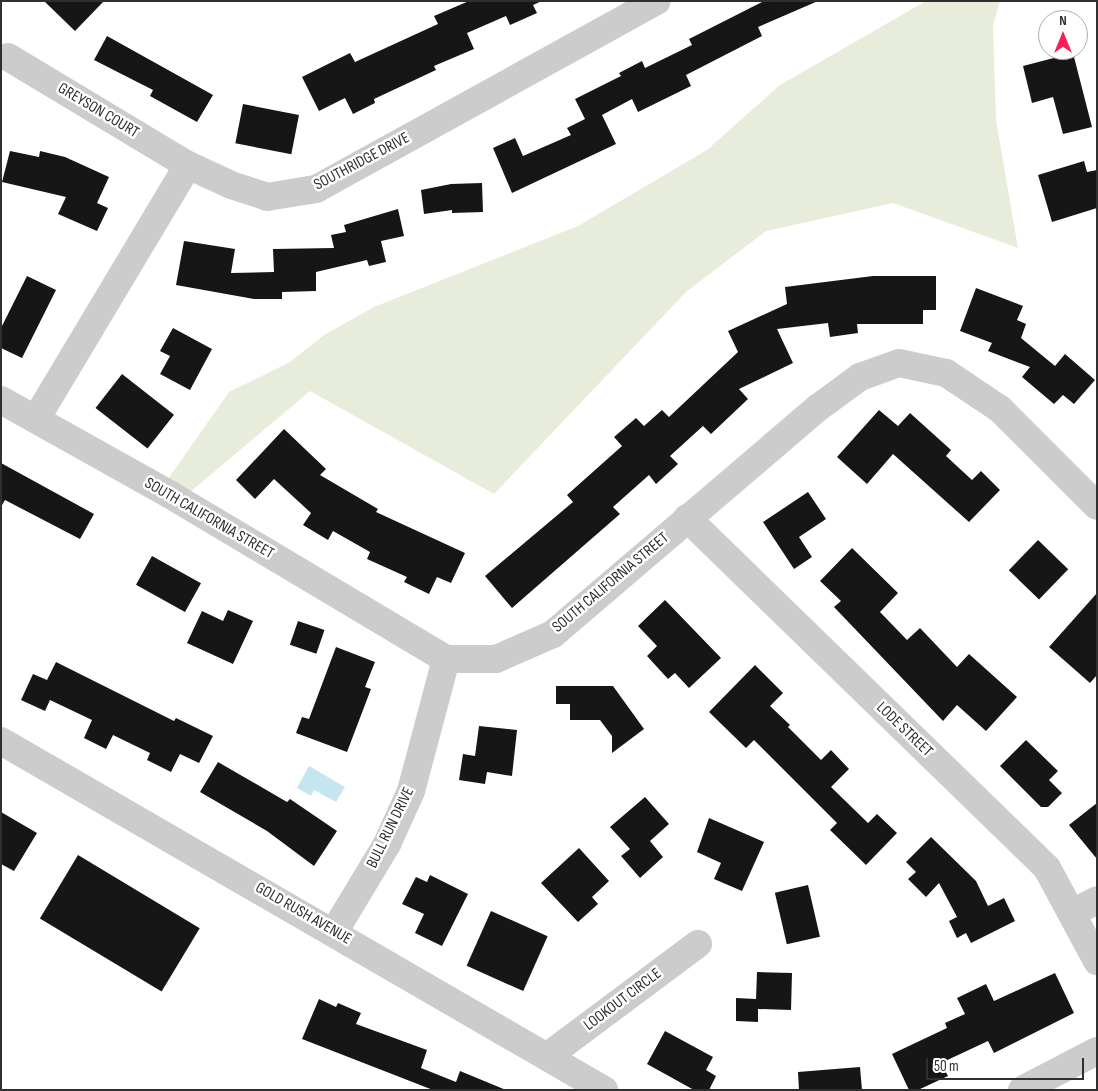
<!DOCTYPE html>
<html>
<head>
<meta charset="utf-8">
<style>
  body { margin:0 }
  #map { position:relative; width:1098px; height:1091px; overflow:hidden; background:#fff; font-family:"Sofia Sans Condensed",sans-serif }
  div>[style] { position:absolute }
  .green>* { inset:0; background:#e8eddb }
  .water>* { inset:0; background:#c5e6ef }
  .building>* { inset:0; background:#161616; transform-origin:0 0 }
  .minor>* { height:28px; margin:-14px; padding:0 14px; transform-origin:14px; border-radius:14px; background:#ccc }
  span { translate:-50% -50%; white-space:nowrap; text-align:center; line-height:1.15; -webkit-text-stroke:5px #fff; paint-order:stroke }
  .street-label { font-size:16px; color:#2f2f2f }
  .frame { position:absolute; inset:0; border:2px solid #2f2f2f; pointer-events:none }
  .north { position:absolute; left:1038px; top:10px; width:50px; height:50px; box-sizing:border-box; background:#fff; border:1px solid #acacac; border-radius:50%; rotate:0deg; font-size:14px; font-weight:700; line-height:20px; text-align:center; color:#2f2f2f }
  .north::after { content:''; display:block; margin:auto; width:18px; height:22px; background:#f71f55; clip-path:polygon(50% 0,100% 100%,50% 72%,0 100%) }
  .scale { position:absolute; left:926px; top:1058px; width:158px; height:22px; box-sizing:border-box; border:2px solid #2f2f2f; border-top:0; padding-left:6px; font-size:15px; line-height:18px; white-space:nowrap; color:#2f2f2f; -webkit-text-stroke:4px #fff; paint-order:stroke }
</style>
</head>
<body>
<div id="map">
  <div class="green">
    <i style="clip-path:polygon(926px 1px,1000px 1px,993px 25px,996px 120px,1018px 248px,893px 203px,766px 231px,686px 292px,494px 494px,310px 391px,189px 493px,168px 479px,229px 392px,290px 362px,324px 335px,374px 307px,578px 226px,707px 150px,780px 85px)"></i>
  </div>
  <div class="water">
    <i style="clip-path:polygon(309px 766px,345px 787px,336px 802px,314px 790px,311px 796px,297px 788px)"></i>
  </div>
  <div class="building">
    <i style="clip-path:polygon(44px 1px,104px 1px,75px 31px)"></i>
    <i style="clip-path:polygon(469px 1px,542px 1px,533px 5px,537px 13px,510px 25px,506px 16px,467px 33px,474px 49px,434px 66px,436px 70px,374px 99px,375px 103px,353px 114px,345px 98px,319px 111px,302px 77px,350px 53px,355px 62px,438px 24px,434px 16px)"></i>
    <i style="clip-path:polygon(764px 1px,818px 1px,758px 27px,762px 36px,686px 75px,691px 86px,638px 112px,632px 99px,602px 115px,616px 144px,512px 193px,493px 148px,515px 138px,523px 156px,571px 135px,567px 128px,585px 119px,575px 99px,621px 76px,619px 73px,642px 61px,645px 68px,692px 45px,689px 39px)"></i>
    <i style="clip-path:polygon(107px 36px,213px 95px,197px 122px,150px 96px,153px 90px,94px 60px)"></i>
    <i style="clip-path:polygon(1073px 53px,1092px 127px,1063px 134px,1053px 97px,1032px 103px,1023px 66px)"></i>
    <i style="left:243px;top:104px;width:57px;height:40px;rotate:11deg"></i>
    <i style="clip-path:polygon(10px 151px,39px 157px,40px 151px,65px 157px,109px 177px,97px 203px,108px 208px,97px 231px,58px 214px,66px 197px,2px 182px)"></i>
    <i style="clip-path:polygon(1084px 161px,1087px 172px,1097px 170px,1097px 208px,1052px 222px,1038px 175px)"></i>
    <i style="clip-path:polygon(482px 183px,483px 212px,452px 213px,452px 210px,424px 214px,421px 190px,451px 184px)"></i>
    <i style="clip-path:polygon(398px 209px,404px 236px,381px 241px,386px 262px,369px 266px,367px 260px,316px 272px,316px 291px,282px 292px,282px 299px,254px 299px,176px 285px,184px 241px,235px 249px,231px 273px,274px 272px,273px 249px,334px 248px,331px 235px,346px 232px,344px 225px)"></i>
    <i style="clip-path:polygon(27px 276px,56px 290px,22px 358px,1px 348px,1px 328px)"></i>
    <i style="clip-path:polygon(873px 276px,936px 276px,936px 310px,923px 310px,923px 324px,857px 324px,858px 333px,830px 337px,828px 323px,777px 329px,793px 363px,739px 389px,748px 399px,711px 434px,703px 426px,670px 456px,678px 464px,656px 484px,649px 475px,613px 507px,620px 514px,512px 608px,485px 576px,573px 502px,567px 495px,622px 446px,614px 437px,636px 418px,644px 426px,662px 410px,669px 417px,738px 352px,728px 331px,787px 304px,785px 287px)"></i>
    <i style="clip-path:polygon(976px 288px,1023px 306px,1017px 320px,1026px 324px,1021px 338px,1055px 366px,1065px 354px,1095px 380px,1074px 404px,1063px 395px,1054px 404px,1022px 377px,1030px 367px,988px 351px,992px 343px,960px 331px)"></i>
    <i style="clip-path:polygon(173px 328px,212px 349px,190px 390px,160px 374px,170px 356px,160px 351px)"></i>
    <i style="left:122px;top:374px;width:66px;height:43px;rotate:38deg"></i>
    <i style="clip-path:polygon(879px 410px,898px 426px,910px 413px,951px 450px,946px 456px,972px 480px,981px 471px,1000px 490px,969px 522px,893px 454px,867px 484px,837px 457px)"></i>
    <i style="clip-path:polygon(284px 429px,326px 469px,320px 475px,378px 509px,376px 512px,465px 553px,451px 583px,437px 577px,429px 594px,404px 582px,407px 577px,367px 559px,370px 552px,333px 531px,328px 540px,303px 525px,311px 513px,274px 479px,255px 499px,236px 480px)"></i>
    <i style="clip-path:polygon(1px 463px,94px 514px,80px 539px,5px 500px,1px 507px)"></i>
    <i style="clip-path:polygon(808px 492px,826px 519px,799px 537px,812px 557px,794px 569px,763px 522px)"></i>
    <i style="left:1038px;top:540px;width:42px;height:42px;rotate:44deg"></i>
    <i style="clip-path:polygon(852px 548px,898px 593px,880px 612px,907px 640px,920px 628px,957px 667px,969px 654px,1017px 697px,986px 731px,957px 705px,943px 721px,834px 607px,841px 601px,820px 581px)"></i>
    <i style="left:152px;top:556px;width:56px;height:33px;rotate:29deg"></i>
    <i style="clip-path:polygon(1097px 593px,1097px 675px,1090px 683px,1049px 647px)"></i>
    <i style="clip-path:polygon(665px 600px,721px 658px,689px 688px,675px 673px,668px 679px,647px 656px,657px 646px,638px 626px)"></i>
    <i style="clip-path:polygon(228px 610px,253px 621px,233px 664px,187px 643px,202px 611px,223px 621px)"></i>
    <i style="left:298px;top:621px;width:28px;height:25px;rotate:19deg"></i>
    <i style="clip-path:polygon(336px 647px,375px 662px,365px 687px,371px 689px,347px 752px,296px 733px,302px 717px,309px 719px)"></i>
    <i style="clip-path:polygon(56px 662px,174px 721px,176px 718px,213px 736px,199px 763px,180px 754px,171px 772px,147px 760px,150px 753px,113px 735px,106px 749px,84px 738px,92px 720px,50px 700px,45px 711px,21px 700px,33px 674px,47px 680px)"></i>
    <i style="clip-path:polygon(755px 665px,783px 693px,770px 706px,790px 725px,788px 727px,821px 760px,831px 750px,849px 769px,831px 787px,868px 823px,877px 814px,897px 833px,866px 865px,830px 830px,837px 823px,754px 740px,746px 748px,709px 712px)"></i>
    <i style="clip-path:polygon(556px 686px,613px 686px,644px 729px,612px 753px,612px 736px,600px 720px,570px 720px,570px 704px,556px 704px)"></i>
    <i style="clip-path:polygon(479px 726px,517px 730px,512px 776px,487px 772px,485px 784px,459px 780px,463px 754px,475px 756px)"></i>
    <i style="clip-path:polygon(1026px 740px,1058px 771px,1049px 780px,1062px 793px,1048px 807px,1041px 807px,1000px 766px)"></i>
    <i style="clip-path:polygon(218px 762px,287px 802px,290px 799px,337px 831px,314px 866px,267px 831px,200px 792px)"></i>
    <i style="clip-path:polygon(645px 797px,669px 824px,650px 841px,663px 857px,640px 878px,621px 856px,630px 849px,610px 827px)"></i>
    <i style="clip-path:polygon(1097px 803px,1097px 859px,1069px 825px)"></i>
    <i style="clip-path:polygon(1px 812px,37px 833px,14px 871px,1px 864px)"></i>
    <i style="clip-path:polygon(709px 818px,764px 842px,742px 891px,714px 879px,721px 863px,697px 852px)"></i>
    <i style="clip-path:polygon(931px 837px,976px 881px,988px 906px,1004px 898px,1015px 921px,971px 943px,966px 933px,957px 938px,949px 921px,957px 917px,939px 883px,926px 897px,908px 879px,916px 872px,906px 862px)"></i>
    <i style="clip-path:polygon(579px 848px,609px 881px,592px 897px,598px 904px,578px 922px,541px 883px)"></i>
    <i style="left:78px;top:855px;width:142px;height:74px;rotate:31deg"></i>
    <i style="clip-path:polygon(430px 875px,468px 894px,442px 946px,415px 933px,424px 914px,402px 904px,416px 877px,427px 882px)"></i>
    <i style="left:808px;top:885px;width:53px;height:34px;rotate:77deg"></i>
    <i style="left:491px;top:911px;width:62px;height:60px;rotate:24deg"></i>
    <i style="clip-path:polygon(757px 972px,792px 973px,791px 1010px,758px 1009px,758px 1022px,736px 1021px,736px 998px,756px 999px)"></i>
    <i style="clip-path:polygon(1055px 973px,1074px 1013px,994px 1053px,988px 1041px,941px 1063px,948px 1076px,918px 1090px,909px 1090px,892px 1054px,947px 1028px,945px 1023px,965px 1014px,957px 998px,986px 984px,994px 1001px)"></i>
    <i style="clip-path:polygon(319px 999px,336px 1007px,338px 1003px,361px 1013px,356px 1024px,427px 1050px,421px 1068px,456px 1082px,460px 1071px,506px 1090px,433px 1090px,302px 1039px)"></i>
    <i style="clip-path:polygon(665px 1031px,713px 1057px,706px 1070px,716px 1076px,709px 1090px,694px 1090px,647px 1064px)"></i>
    <i style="clip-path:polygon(860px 1067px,862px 1090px,799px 1090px,798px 1072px)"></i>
  </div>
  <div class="minor">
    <i style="left:8px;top:57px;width:210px;rotate:31deg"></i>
    <i style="left:188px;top:165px;width:47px;rotate:24.9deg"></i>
    <i style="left:231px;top:185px;width:38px;rotate:18deg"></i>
    <i style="left:267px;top:197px;width:50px;rotate:-9.3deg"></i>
    <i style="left:316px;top:189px;width:389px;rotate:-28.9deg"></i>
    <i style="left:1px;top:400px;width:193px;rotate:29.2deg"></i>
    <i style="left:169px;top:494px;width:322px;rotate:30.8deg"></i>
    <i style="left:446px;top:659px;width:50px"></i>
    <i style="left:496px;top:659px;width:62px;rotate:-23.7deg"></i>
    <i style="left:553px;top:634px;width:350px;rotate:-40.5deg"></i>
    <i style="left:819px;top:407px;width:51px;rotate:-36.2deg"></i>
    <i style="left:860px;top:377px;width:41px;rotate:-19.7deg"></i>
    <i style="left:899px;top:363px;width:48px;rotate:12deg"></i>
    <i style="left:946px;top:373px;width:65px;rotate:33.7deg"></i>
    <i style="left:1000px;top:409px;width:137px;rotate:45deg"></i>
    <i style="left:36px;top:419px;width:296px;rotate:-59.1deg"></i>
    <i style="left:687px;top:518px;width:502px;rotate:44.19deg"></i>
    <i style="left:1047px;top:868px;width:106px;rotate:61.7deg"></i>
    <i style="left:1px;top:741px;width:697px;rotate:30.06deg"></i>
    <i style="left:1072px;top:913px;width:28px;rotate:-27deg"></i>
    <i style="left:334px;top:932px;width:103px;rotate:-58.9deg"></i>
    <i style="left:387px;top:844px;width:58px;rotate:-65.6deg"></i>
    <i style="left:411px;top:791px;width:137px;rotate:-75.1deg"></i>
    <i style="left:549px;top:1055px;width:186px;rotate:-36.7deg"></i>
    <i style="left:1022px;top:1090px;width:85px;rotate:-27.5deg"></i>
  </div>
  <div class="street-label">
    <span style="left:98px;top:111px;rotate:31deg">GREYSON COURT</span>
    <span style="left:362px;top:162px;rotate:-28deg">SOUTHRIDGE DRIVE</span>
    <span style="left:209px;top:519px;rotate:30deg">SOUTH CALIFORNIA STREET</span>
    <span style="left:611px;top:583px;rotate:-40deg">SOUTH CALIFORNIA STREET</span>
    <span style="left:904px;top:730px;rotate:44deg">LODE STREET</span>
    <span style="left:391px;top:828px;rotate:-64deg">BULL RUN DRIVE</span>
    <span style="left:303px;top:914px;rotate:30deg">GOLD RUSH AVENUE</span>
    <span style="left:623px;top:1000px;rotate:-37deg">LOOKOUT CIRCLE</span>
  </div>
  <div class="frame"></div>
  <div class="north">N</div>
  <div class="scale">50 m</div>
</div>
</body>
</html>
